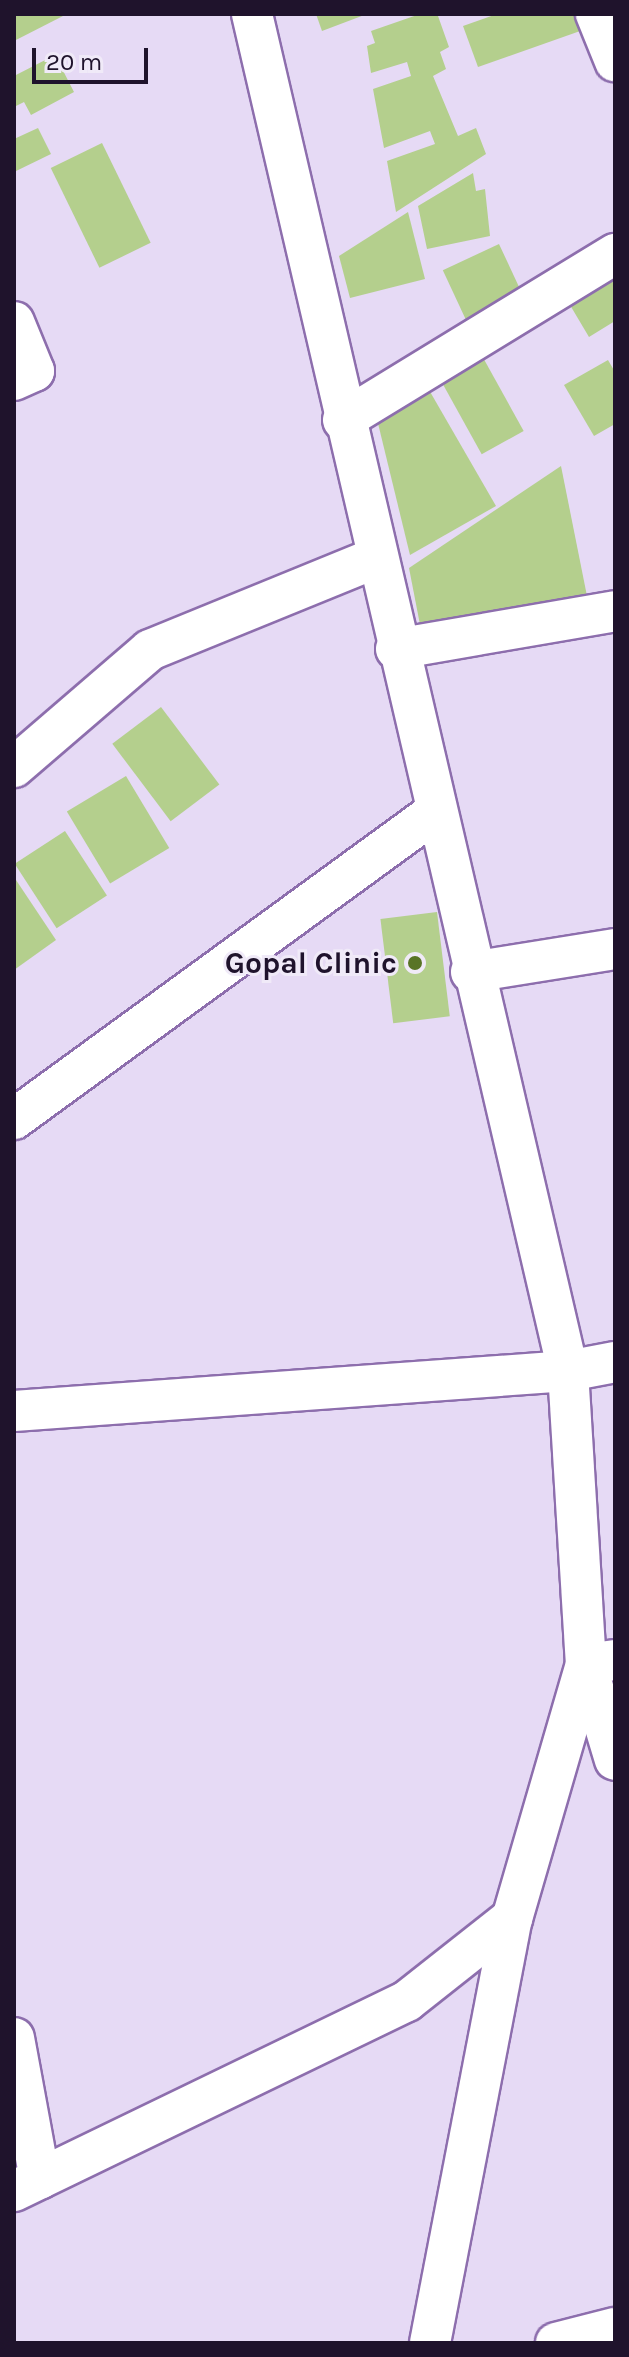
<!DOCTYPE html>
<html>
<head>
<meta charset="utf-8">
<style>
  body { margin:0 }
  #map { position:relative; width:629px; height:2357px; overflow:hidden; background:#e6daf5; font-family:Karla,sans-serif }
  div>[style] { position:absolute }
  .building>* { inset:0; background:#b4cf8d; transform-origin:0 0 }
  .roads { filter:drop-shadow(2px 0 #8d6ead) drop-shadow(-2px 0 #8d6ead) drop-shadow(0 2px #8d6ead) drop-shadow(0 -2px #8d6ead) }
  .minor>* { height:40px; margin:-20px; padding:0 20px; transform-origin:20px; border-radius:20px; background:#fff }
  .dots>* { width:22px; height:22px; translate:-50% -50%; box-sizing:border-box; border:4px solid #f0eaf8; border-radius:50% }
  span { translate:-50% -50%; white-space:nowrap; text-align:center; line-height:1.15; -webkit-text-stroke:6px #f0eaf8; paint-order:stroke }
  .poi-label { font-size:30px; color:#1f132c; font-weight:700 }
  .right { translate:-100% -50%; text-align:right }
  .frame { position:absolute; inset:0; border:16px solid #1f132c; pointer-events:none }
  .scale { position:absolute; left:32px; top:48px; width:116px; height:36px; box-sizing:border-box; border:4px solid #1f132c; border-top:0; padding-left:10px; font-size:24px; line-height:28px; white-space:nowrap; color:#1f132c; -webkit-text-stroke:6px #f0eaf8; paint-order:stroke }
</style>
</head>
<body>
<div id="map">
  <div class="building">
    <i style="clip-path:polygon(14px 14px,62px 14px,63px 16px,14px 41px)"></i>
    <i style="clip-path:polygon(316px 14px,367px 14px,322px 31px)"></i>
    <i style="clip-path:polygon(420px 14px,438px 16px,449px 47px,440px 52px,446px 69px,433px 76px,458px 136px,476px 128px,486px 154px,396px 212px,387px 161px,435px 144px,430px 131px,384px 148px,373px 89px,411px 76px,407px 62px,371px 73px,367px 46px,375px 43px,371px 31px)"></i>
    <i style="clip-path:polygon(497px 14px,578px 14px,583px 30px,478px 67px,463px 26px)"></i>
    <i style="clip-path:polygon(55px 55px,74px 92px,31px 115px,24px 102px,14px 107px,14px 76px)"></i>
    <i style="clip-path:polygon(38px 128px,51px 154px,14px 172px,14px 139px)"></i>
    <i style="left:102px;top:143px;width:111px;height:57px;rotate:64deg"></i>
    <i style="clip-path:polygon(473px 173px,476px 191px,485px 189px,490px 236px,427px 249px,418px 206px)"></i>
    <i style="clip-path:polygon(408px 212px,425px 279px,350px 298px,339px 256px)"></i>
    <i style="left:499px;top:244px;width:56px;height:62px;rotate:65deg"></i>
    <i style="clip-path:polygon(615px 271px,615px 321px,589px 337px,567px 300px)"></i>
    <i style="left:481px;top:354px;width:88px;height:48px;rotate:61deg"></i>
    <i style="clip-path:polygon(608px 360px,615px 372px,615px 424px,594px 436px,564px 385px)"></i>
    <i style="clip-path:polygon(425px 383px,496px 506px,410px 555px,375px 411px)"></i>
    <i style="clip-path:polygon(561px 466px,588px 601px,422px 635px,409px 568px)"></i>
    <i style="left:161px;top:707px;width:97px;height:61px;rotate:53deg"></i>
    <i style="left:126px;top:776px;width:84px;height:69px;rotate:59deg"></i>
    <i style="left:65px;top:831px;width:77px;height:60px;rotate:57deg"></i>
    <i style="clip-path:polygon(14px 877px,56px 940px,14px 970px)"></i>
    <i style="left:437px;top:912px;width:105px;height:57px;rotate:83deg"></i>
  </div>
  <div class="roads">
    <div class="minor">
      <i style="left:252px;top:14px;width:1393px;rotate:76.89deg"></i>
      <i style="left:568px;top:1371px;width:48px;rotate:-10.8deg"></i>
      <i style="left:596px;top:14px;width:51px;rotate:68deg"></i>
      <i style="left:14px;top:322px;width:53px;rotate:67.8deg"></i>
      <i style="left:34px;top:371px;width:22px;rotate:156deg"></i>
      <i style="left:343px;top:420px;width:319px;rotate:-31.4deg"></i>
      <i style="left:396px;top:649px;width:222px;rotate:-9.8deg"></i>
      <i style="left:14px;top:767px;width:179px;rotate:-40.7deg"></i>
      <i style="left:150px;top:650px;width:243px;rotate:-22.2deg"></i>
      <i style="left:471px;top:972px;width:146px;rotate:-9.1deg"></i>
      <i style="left:14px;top:1119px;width:520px;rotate:-36.08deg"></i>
      <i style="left:14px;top:1411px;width:555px;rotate:-4.13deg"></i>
      <i style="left:568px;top:1371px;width:294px;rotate:86.5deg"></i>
      <i style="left:586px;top:1664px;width:265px;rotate:106.2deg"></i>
      <i style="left:512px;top:1918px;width:134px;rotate:141.7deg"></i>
      <i style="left:407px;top:2001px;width:437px;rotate:154.2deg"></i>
      <i style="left:615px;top:1660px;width:29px;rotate:172deg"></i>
      <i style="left:586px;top:1664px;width:100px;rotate:73.2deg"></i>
      <i style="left:14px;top:2038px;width:143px;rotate:79.6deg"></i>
      <i style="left:430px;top:2343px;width:433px;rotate:-79.1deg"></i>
      <i style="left:556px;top:2343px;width:61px;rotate:-14.3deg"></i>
    </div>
  </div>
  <div class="dots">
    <i style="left:415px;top:963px;background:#597427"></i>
  </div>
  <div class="poi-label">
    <span class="right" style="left:397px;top:963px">Gopal Clinic</span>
  </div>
  <div class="frame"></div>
  <div class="scale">20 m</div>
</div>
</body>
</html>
